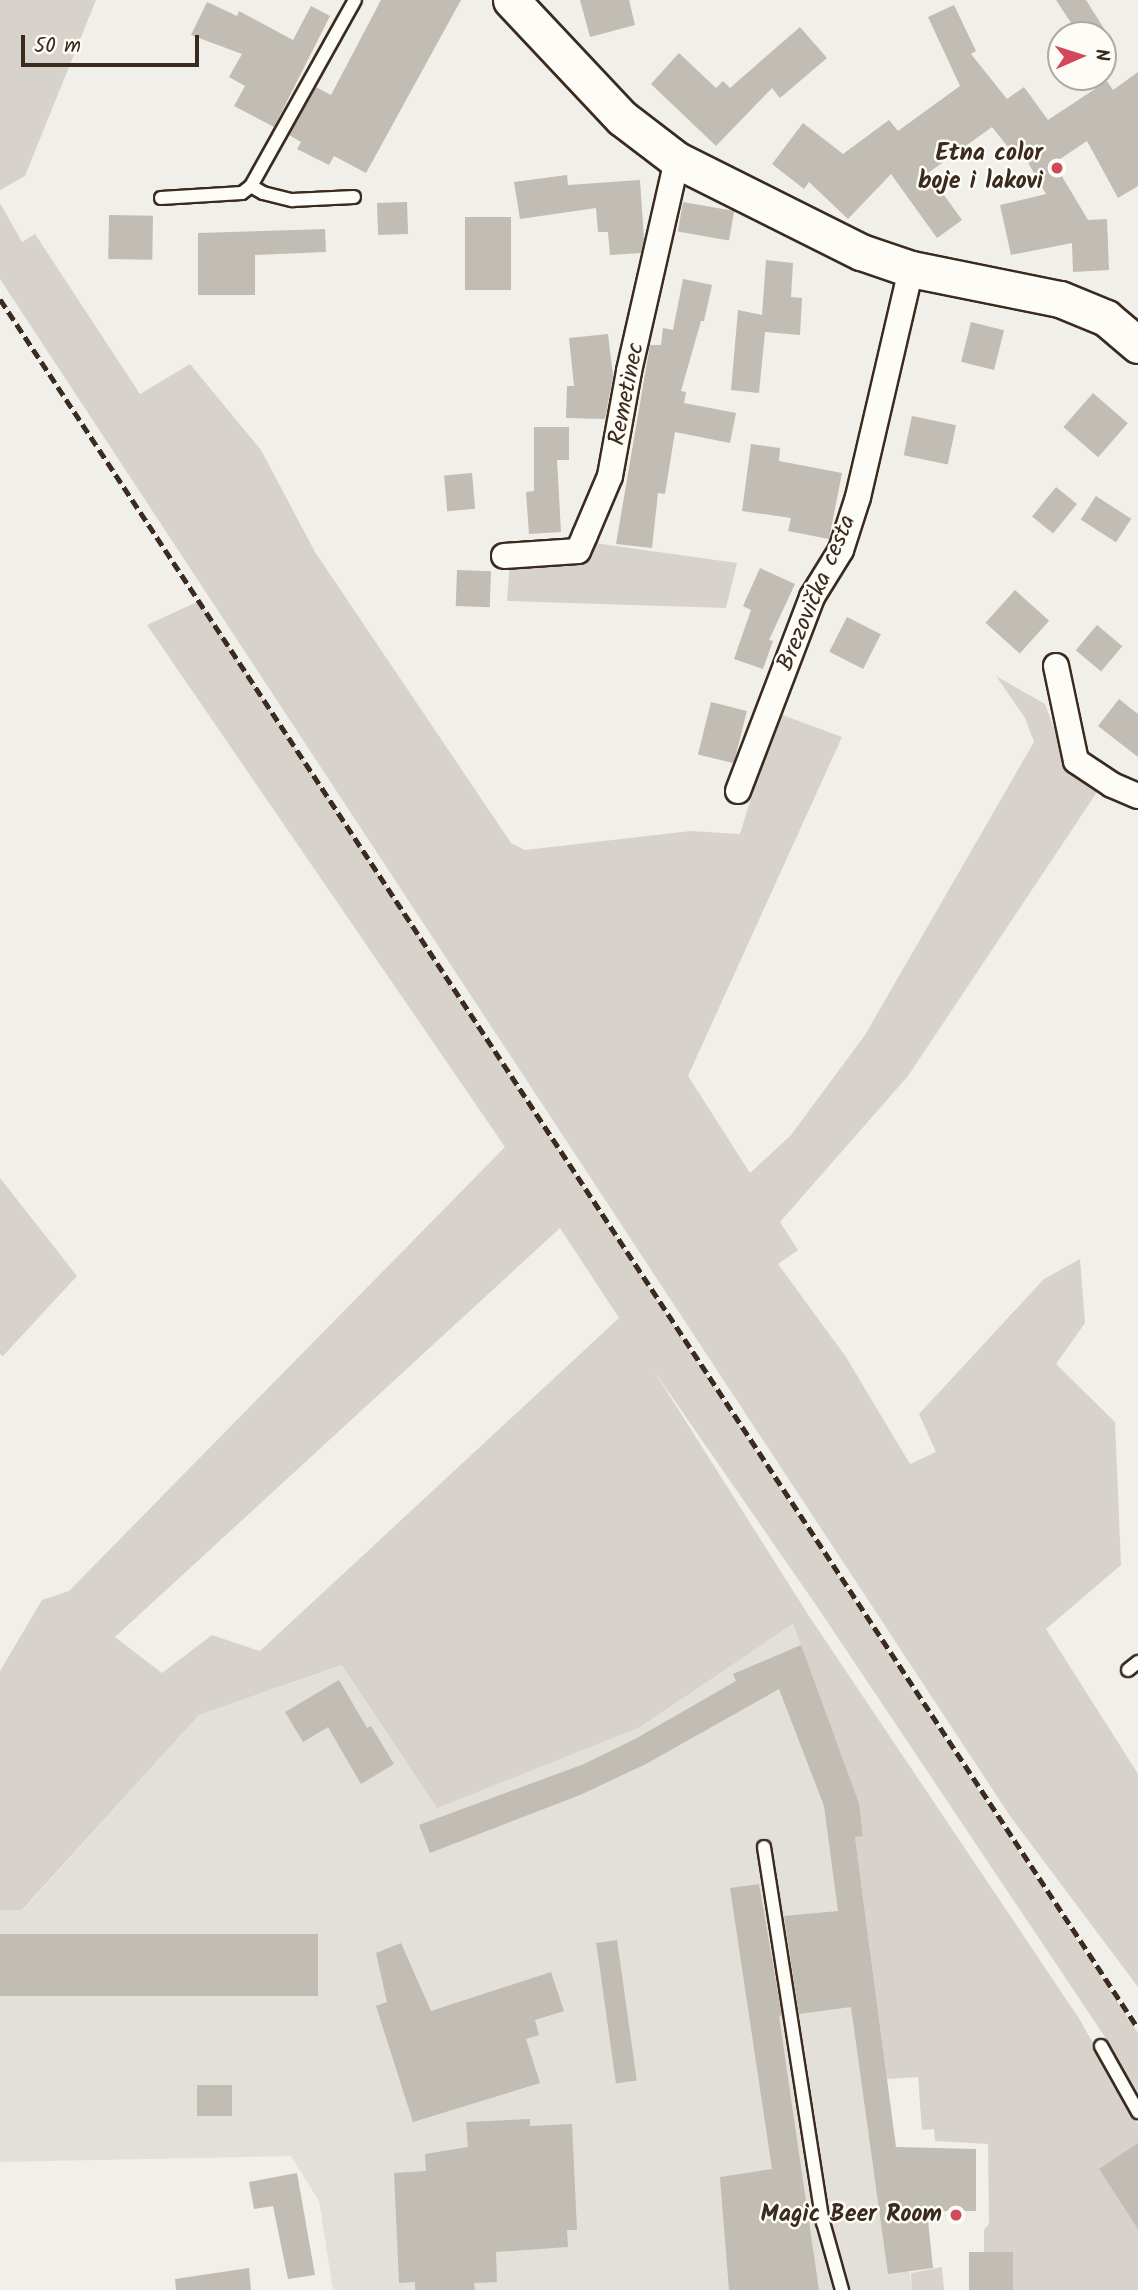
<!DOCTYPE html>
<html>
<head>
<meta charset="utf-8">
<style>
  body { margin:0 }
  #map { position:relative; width:1138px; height:2290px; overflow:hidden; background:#f1efea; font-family:Kalam,sans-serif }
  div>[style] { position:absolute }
  .built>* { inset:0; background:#e3e0da }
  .green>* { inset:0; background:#d7d2cc }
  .building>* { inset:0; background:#c1bcb4; transform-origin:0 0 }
  .roads { filter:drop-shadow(2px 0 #3b2a1e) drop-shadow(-2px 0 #3b2a1e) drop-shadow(0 2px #3b2a1e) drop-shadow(0 -2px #3b2a1e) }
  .service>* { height:12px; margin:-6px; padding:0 6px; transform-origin:6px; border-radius:6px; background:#fdfcf7 }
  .minor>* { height:24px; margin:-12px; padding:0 12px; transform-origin:12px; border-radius:12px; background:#fdfcf7 }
  .secondary>* { height:35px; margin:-17.5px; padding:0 17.5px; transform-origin:17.5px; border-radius:17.5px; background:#fdfcf7 }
  .rail>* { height:5px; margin-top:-2.5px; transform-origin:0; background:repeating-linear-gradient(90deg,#3b2a1e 0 10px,transparent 0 15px) }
  .dots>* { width:19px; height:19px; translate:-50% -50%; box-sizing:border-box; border:4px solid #fdfcf7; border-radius:50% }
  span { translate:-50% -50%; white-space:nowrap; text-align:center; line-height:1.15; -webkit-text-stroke:5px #fdfcf7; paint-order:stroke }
  .poi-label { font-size:24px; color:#3b2a1e; font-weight:700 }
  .right { translate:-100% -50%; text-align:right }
  .street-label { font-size:24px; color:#3b2a1e }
  .north { position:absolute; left:1047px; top:21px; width:70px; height:70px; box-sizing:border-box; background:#fdfcf7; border:2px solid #afa8a0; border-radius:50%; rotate:87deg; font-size:19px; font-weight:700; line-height:28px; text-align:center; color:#3b2a1e }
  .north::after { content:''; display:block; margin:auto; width:24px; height:32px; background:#d1495b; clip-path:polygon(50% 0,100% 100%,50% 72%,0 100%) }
  .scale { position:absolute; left:21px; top:35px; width:178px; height:32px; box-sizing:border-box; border:4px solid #3b2a1e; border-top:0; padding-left:9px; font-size:21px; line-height:24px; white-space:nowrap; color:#3b2a1e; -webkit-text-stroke:5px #fdfcf7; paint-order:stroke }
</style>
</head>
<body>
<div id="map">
  <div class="built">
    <i style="clip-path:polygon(793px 1624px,859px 1803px,863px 1836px,855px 1837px,912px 2290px,333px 2290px,319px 2201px,291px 2156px,0 2162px,0 1910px,23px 1910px,199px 1715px,343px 1665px,640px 1727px)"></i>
  </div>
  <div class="green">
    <i style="clip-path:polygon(0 0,96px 0,25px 176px,0 190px)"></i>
    <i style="clip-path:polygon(0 203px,22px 242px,35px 234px,140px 394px,190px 364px,261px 450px,315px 552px,511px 843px,525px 850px,691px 831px,740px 834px,777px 713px,842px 737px,688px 1076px,750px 1173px,791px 1135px,865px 1035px,1034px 742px,1025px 718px,996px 676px,1045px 704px,1069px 769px,1101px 786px,908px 1076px,780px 1222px,798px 1250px,778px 1264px,846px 1357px,910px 1464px,936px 1452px,919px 1414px,1044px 1279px,1080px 1259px,1085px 1323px,1056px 1364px,1115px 1422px,1121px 1565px,1046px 1629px,1138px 1774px,1138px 1987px,1010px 1816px,0 279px)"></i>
    <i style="clip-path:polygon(594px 543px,737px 563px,726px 608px,507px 601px,510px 561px)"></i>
    <i style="clip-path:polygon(evenodd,199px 601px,1138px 2033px,1138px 2101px,1113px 2049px,818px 1608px,652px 1368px,809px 1616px,1080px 2020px,1138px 2124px,1138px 2290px,1013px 2290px,984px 2252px,984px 2230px,989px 2224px,988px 2144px,935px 2141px,934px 2129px,922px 2130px,918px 2077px,887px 2079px,855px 1837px,863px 1835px,859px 1803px,793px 1624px,640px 1727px,437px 1808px,342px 1665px,199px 1715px,22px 1910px,0 1910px,0 1671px,42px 1600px,69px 1591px,505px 1147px,147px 625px,199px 601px,560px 1228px,619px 1318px,260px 1651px,212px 1635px,162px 1673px,115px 1637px,560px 1228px)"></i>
    <i style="clip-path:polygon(0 1178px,77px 1276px,3px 1356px,0 1354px)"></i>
    <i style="clip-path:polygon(942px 2267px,944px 2290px,912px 2290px,911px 2273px)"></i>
  </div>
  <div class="building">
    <i style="clip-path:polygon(381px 0,461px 0,366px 173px,334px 156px,329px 165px,297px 149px,301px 142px,289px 135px,316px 87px,331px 95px)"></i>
    <i style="clip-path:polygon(580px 0,629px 0,635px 25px,590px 37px)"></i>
    <i style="clip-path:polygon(1056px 0,1086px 0,1108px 35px,1079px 35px)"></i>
    <i style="clip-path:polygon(207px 2px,237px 16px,239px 11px,293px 40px,311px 6px,330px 16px,274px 127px,234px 106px,245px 86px,229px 77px,242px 54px,191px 35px)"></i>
    <i style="clip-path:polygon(954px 5px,976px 51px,971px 54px,1007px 99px,1024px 87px,1048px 120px,1107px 81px,1113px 90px,1138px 72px,1138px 186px,1118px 198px,1087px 141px,1054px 163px,1088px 220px,1107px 219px,1109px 270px,1073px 272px,1072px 243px,1011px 255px,1000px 205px,1046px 194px,1022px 152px,1016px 157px,992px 127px,928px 173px,962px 220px,937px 238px,891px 174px,848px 219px,809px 182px,804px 189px,772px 164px,803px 123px,843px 154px,889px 120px,898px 131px,960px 86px,928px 17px)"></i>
    <i style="clip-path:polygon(800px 27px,827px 58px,780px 98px,772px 88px,716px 146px,651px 84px,679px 53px,716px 88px,723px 81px,730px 88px)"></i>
    <i style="clip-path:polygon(567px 175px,568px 185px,640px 180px,644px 239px,641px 253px,610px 255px,608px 232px,598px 232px,596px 208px,520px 219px,514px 182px)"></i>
    <i style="left:407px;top:202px;width:32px;height:30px;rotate:88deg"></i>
    <i style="left:683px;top:202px;width:52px;height:30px;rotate:10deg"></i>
    <i style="left:109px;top:215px;width:44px;height:44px;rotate:1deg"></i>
    <i style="left:465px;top:217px;width:46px;height:73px"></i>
    <i style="clip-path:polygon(325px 229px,326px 252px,255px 255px,255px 295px,198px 295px,198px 233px)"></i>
    <i style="clip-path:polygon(766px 260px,793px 263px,791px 297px,802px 298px,800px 335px,765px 332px,759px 393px,731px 390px,738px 310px,762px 315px)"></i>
    <i style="clip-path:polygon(683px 279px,712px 285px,704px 321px,701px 321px,681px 391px,686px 392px,684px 403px,736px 413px,730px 443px,675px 432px,665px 494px,658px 493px,652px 548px,616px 544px,650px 345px,661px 345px,663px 328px,673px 330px)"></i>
    <i style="left:971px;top:322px;width:34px;height:41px;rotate:14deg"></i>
    <i style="clip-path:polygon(608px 334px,613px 376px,605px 419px,566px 418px,567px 386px,574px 386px,569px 338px)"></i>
    <i style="left:1093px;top:393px;width:46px;height:45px;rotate:41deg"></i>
    <i style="left:912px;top:416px;width:45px;height:40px;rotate:12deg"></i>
    <i style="clip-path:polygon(534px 427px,569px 427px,569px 460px,557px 460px,561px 532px,529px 534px,526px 492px,534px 491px)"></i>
    <i style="clip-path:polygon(751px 444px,780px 448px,779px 461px,842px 473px,829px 539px,788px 531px,791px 518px,742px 511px)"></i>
    <i style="left:472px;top:473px;width:36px;height:28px;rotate:85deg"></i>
    <i style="left:1056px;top:487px;width:27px;height:38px;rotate:39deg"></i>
    <i style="left:1096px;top:496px;width:42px;height:28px;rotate:33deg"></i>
    <i style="clip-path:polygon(760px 568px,795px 584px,769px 640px,773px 641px,763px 669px,734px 659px,751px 610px,743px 606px)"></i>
    <i style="left:457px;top:570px;width:34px;height:36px;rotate:2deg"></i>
    <i style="left:1015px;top:590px;width:46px;height:44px;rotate:42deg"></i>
    <i style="left:847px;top:617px;width:38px;height:39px;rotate:27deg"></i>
    <i style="left:1097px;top:625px;width:33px;height:33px;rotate:40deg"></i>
    <i style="clip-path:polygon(1119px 699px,1138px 714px,1138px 757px,1098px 726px)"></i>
    <i style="left:711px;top:702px;width:37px;height:54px;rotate:14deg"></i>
    <i style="clip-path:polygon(801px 1645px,859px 1803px,863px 1836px,855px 1837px,896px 2147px,976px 2149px,976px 2211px,927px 2211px,933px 2268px,888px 2274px,851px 2007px,799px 2014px,784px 1916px,838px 1911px,824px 1806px,779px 1689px,646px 1764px,580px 1795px,430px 1853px,419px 1825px,584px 1764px,635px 1739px,736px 1681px,733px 1674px)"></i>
    <i style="clip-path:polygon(339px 1680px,367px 1728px,371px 1726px,394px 1764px,361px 1784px,328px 1727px,303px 1742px,285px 1712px)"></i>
    <i style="clip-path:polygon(759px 1884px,782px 2016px,779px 2016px,819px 2290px,729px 2290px,720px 2177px,772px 2169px,730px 1888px)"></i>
    <i style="left:0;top:1934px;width:318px;height:62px"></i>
    <i style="left:617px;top:1940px;width:142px;height:21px;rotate:82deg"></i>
    <i style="clip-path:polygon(401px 1943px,431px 2011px,551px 1972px,564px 2011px,535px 2020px,539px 2035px,526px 2039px,540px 2083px,413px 2122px,376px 2006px,387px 2002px,376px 1953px)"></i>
    <i style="left:232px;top:2085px;width:31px;height:35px;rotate:90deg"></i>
    <i style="clip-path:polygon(530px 2119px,530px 2126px,572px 2124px,577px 2230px,567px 2230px,568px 2247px,496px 2252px,497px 2282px,474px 2283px,475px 2290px,415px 2290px,415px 2282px,399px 2283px,394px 2173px,426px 2171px,425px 2154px,468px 2147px,466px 2122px)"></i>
    <i style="clip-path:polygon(1138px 2143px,1138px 2229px,1099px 2169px)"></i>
    <i style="clip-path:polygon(297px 2173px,315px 2275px,288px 2279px,273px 2206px,254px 2209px,249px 2182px)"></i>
    <i style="left:969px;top:2252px;width:44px;height:38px"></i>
    <i style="clip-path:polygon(249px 2268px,251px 2290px,176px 2290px,175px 2279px)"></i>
  </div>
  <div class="roads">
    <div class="service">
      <i style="left:251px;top:186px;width:14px;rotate:30deg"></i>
      <i style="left:263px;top:193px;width:30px;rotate:14deg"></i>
      <i style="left:292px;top:200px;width:62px;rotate:-2.8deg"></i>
      <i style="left:161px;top:198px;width:81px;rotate:-3.5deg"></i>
      <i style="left:242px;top:193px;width:11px;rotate:-38deg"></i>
      <i style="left:251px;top:186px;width:213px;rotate:-60.8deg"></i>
      <i style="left:1128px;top:1670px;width:13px;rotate:-39deg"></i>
      <i style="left:764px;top:1847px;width:380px;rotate:81.1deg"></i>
      <i style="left:823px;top:2222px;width:71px;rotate:74.4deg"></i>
      <i style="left:1101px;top:2046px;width:76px;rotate:60.7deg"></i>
    </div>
    <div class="minor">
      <i style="left:504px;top:556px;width:74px;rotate:-3.9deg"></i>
      <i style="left:578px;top:551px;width:17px;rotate:-66deg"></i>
      <i style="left:585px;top:535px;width:64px;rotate:-67deg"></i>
      <i style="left:610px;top:476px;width:107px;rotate:-79.7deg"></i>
      <i style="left:629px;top:371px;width:216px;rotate:-77.2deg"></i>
      <i style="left:1056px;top:666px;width:97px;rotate:78.1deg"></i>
      <i style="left:1076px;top:761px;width:43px;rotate:33.7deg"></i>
      <i style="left:1112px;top:785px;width:28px;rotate:23deg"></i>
      <i style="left:738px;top:791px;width:208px;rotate:-69.1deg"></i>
      <i style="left:812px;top:597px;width:55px;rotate:-58.3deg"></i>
      <i style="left:841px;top:550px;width:56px;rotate:-72.2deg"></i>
      <i style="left:858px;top:497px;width:234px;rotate:-76.9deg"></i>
    </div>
    <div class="secondary">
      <i style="left:511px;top:0;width:162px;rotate:46.8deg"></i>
      <i style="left:622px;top:118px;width:69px;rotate:37.4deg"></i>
      <i style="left:677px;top:160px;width:206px;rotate:26.6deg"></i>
      <i style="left:861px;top:252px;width:53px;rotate:18.8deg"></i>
      <i style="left:911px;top:269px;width:152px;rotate:11.4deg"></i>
      <i style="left:1060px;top:299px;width:50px;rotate:22.4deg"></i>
      <i style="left:1106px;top:318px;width:42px;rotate:40.2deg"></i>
    </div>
  </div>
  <div class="rail">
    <i style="left:0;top:299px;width:2070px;rotate:56.65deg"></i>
  </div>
  <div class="dots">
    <i style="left:1057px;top:168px;background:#d1495b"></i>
    <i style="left:956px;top:2215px;background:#d1495b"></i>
  </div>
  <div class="poi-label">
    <span class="right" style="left:1043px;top:168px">Etna color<br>boje i lakovi</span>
    <span class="right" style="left:942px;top:2215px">Magic Beer Room</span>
  </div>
  <div class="street-label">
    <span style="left:627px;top:394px;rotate:-79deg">Remetinec</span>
    <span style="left:817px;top:593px;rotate:-67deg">Brezovička cesta</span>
  </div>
  <div class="north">N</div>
  <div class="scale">50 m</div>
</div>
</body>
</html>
